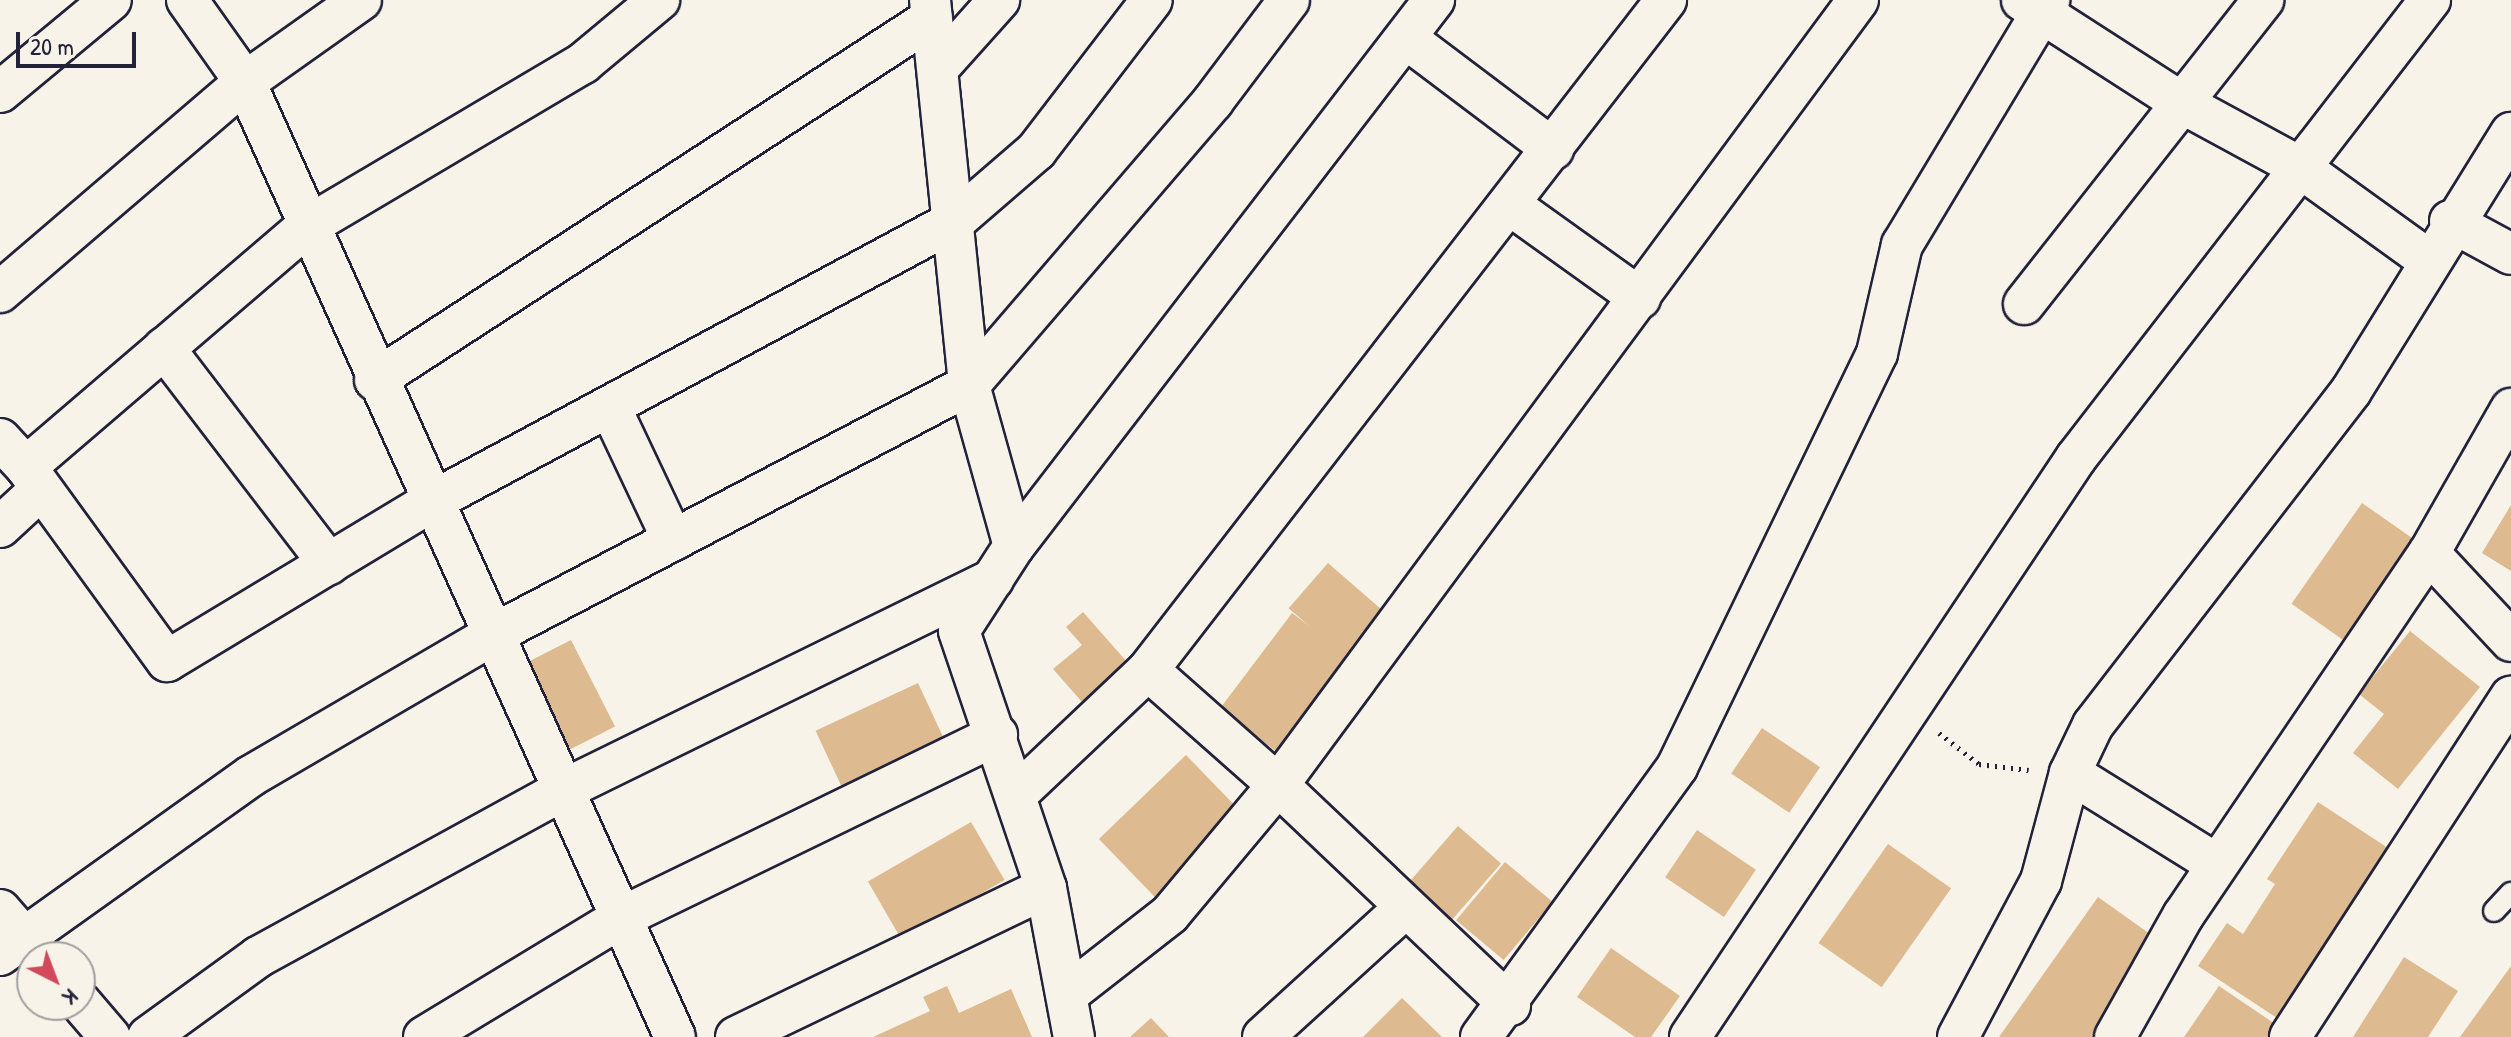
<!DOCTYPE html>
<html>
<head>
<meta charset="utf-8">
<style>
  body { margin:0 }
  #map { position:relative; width:2511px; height:1037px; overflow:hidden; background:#f7f3e8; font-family:"Patrick Hand",sans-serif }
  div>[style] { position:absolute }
  .building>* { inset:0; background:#ddba8f; transform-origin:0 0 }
  .path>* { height:5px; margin-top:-2.5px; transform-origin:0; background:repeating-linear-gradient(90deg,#22223b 0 2px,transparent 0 8px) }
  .roads { filter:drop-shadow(2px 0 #22223b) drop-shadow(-2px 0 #22223b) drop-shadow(0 2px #22223b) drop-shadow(0 -2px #22223b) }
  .service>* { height:20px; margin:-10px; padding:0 10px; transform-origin:10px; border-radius:10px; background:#f7f3e8 }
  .minor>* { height:40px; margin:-20px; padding:0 20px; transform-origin:20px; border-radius:20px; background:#f7f3e8 }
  span { translate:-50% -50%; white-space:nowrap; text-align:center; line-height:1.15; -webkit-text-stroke:6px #f7f3e8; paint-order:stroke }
  .north { position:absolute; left:16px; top:941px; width:80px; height:80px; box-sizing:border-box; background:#f7f3e8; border:2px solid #a29fa3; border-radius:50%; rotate:138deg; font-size:22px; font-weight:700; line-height:32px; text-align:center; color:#22223b }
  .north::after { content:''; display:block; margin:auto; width:28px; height:36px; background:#d1495b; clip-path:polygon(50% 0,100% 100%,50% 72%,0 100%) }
  .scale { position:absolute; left:16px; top:32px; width:120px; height:36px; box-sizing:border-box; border:4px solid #22223b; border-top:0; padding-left:10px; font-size:24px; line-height:28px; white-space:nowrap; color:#22223b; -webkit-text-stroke:6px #f7f3e8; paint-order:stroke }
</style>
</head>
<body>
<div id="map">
  <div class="building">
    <i style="left:2362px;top:503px;width:72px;height:123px;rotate:35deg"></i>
    <i style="clip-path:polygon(2511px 505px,2511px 571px,2482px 553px)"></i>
    <i style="left:1328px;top:563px;width:83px;height:60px;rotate:41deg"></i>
    <i style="clip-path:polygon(1083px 612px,1135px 671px,1090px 711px,1053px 669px,1082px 645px,1066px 627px)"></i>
    <i style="left:1292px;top:613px;width:79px;height:120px;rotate:37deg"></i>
    <i style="clip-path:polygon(2410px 631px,2480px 687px,2398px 789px,2353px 753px,2384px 714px,2359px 694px)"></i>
    <i style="left:571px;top:640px;width:97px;height:54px;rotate:63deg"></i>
    <i style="left:918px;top:683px;width:73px;height:113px;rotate:65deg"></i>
    <i style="left:1762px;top:728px;width:70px;height:55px;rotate:34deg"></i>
    <i style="left:1186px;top:755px;width:87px;height:121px;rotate:46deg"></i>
    <i style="clip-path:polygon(2318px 802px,2388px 848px,2277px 1018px,2198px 966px,2227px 923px,2243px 934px,2275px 884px,2267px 879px)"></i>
    <i style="left:971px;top:822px;width:67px;height:119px;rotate:60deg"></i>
    <i style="left:1458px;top:826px;width:57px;height:75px;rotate:41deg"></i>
    <i style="left:1697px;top:830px;width:71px;height:57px;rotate:34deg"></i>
    <i style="left:1888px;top:844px;width:77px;height:121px;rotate:35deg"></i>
    <i style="left:1505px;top:862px;width:62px;height:76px;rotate:40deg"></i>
    <i style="clip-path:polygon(2098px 897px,2164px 944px,2098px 1037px,1999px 1037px)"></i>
    <i style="clip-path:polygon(1611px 948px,1680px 996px,1651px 1037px,1635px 1037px,1577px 997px)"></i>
    <i style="clip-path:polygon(2404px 957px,2458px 991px,2428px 1037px,2353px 1037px)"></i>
    <i style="clip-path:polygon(2511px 966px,2511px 1037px,2460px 1037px)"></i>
    <i style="clip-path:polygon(947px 986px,959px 1013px,1011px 989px,1032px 1037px,873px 1037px,930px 1011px,923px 997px)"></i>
    <i style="clip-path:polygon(2219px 986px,2281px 1028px,2275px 1037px,2184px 1037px)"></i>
    <i style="clip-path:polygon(1402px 998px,1442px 1037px,1363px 1037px)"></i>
    <i style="clip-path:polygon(1151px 1018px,1169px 1037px,1130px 1037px)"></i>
  </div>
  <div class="path">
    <i style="left:1939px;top:733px;width:51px;rotate:37.8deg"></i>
    <i style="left:1979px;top:764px;width:50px;rotate:6.8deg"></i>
  </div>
  <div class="roads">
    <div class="service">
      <i style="left:2494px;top:911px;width:25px;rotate:-47deg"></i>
    </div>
    <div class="minor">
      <i style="left:187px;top:0;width:100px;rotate:54.7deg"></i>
      <i style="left:245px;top:82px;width:1047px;rotate:65.76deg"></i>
      <i style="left:930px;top:0;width:387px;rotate:84.2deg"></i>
      <i style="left:969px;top:385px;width:167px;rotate:74.4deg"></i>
      <i style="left:1014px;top:546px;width:101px;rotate:122.9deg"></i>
      <i style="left:959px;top:631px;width:271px;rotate:71.3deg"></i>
      <i style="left:1046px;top:888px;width:152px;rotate:79.4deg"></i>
      <i style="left:2022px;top:0;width:188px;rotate:32.8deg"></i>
      <i style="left:2180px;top:102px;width:134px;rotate:28.5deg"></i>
      <i style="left:2298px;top:166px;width:159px;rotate:35.8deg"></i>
      <i style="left:1407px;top:39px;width:183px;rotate:37deg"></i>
      <i style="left:940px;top:66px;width:89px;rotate:-48.2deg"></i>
      <i style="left:0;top:92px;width:144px;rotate:-39.7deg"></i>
      <i style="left:1510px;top:205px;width:160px;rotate:35.6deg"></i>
      <i style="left:2450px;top:221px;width:69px;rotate:28.4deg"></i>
      <i style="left:0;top:292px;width:323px;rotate:-40.6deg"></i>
      <i style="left:245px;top:82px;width:142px;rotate:-35.3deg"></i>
      <i style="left:2024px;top:304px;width:387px;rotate:-51.8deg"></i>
      <i style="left:164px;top:348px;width:272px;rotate:52.6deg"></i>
      <i style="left:375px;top:380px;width:664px;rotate:-33.02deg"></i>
      <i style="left:611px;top:409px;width:145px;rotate:64.7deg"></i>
      <i style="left:0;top:439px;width:38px;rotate:47deg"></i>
      <i style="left:26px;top:467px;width:369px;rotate:-40.6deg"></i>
      <i style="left:306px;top:227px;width:322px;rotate:-30.6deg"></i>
      <i style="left:583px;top:63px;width:99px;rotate:-39.7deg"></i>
      <i style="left:26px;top:467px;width:240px;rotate:54deg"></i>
      <i style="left:167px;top:661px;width:308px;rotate:-31.1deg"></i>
      <i style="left:431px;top:502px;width:596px;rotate:-28.24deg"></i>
      <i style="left:956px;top:220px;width:106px;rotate:-40.8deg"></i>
      <i style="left:1036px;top:151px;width:190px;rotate:-52.5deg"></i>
      <i style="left:0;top:527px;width:56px;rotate:-42.8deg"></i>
      <i style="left:1014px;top:546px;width:689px;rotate:-52.43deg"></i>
      <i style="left:2429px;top:553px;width:120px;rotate:47deg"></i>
      <i style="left:1148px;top:670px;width:174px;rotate:41.5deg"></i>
      <i style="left:1278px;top:785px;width:976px;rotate:-53.54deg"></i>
      <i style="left:2070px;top:773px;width:172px;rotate:31.9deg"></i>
      <i style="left:1018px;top:793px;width:179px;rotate:-43.4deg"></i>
      <i style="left:1148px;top:670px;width:847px;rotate:-52.29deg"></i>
      <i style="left:0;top:910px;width:62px;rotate:48.9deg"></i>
      <i style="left:0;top:955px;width:308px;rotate:-35.5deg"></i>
      <i style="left:251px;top:776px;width:279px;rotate:-30.3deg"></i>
      <i style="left:492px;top:635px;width:539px;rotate:-27.66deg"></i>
      <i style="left:969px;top:385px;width:374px;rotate:-49.3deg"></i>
      <i style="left:1213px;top:101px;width:126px;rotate:-53deg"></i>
      <i style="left:1069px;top:993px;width:128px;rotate:-38deg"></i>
      <i style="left:1170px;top:914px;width:168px;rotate:-50.1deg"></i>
      <i style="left:1278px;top:785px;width:320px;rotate:43.5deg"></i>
      <i style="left:80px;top:1002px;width:46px;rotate:49.4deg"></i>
      <i style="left:148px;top:1037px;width:136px;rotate:-36deg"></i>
      <i style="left:258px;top:957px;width:348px;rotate:-28.7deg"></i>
      <i style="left:563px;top:790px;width:479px;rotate:-26.1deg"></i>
      <i style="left:424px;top:1037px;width:232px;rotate:-31.2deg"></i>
      <i style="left:622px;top:917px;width:417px;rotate:-25.9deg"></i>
      <i style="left:736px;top:1037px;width:344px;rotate:-25.7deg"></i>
      <i style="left:1263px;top:1037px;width:193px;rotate:-42.3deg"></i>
      <i style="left:1481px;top:1037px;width:334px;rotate:-54deg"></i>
      <i style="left:1677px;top:767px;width:460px;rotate:-64.2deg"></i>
      <i style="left:1877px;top:353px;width:111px;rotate:-77deg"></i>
      <i style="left:1902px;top:245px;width:286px;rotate:-59deg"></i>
      <i style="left:1690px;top:1037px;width:696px;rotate:-56.31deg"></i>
      <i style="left:2076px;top:458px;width:579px;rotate:-52.3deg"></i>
      <i style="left:1958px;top:1037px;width:177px;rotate:-62deg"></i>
      <i style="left:2041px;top:881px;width:112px;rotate:-75deg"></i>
      <i style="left:2070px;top:773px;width:53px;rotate:-64.4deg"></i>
      <i style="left:2093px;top:725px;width:422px;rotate:-52.3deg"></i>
      <i style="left:2351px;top:391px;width:304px;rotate:-58.2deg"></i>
      <i style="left:2115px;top:1037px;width:139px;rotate:-60.7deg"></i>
      <i style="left:2183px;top:916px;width:439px;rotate:-55.9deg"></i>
      <i style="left:2429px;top:553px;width:166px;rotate:-60.3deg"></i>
      <i style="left:2290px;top:1037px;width:406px;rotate:-57deg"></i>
    </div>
  </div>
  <div class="north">K</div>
  <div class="scale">20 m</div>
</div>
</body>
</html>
